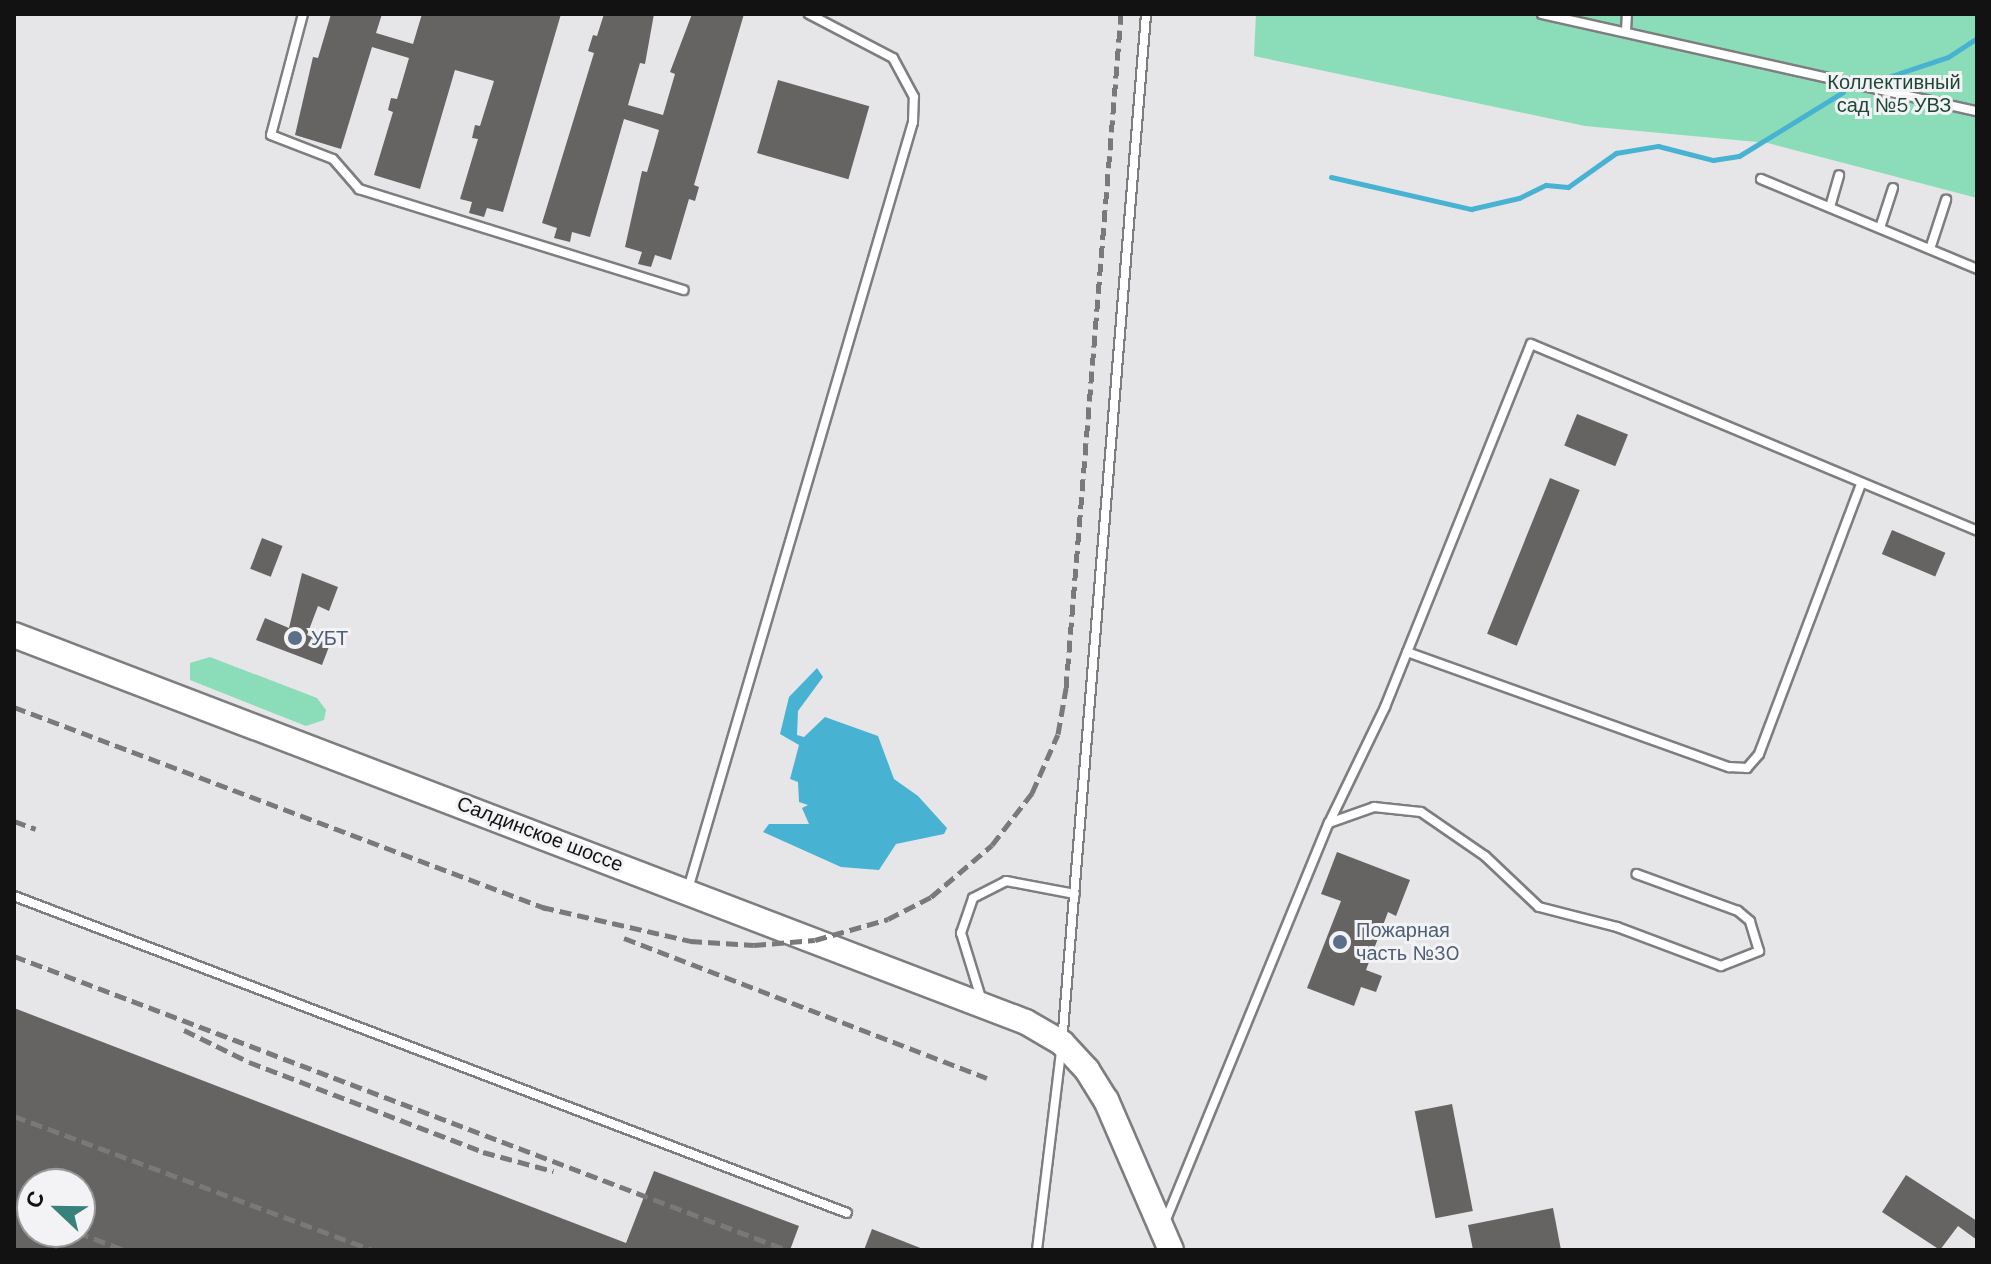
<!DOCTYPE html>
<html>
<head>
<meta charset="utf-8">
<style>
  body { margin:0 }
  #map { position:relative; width:1991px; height:1264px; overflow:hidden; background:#e6e6e8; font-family:"DM Sans",sans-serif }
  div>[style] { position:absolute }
  .green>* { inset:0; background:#8addb8 }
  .water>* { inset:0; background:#48b2d3 }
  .stream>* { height:5px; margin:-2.5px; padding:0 2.5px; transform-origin:2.5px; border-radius:2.5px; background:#48b2d3 }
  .building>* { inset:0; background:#656463; transform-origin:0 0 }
  .roads { filter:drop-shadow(2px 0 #7e7e80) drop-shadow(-2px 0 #7e7e80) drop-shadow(0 2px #7e7e80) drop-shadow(0 -2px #7e7e80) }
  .lane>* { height:8px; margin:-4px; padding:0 4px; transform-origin:4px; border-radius:4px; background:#fff }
  .primary>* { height:24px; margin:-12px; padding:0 12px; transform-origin:12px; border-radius:12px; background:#fff }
  .rail>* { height:5px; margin-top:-2.5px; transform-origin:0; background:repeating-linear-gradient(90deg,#79797b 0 12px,transparent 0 18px) }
  .dots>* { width:22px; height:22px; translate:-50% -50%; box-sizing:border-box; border:4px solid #f3f3f5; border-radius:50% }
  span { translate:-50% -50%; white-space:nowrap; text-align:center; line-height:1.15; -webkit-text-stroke:6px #f3f3f5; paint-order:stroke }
  .park-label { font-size:20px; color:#1f4737 }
  .service-label { font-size:20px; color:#4e5e75 }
  .left { translate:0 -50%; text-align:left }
  .street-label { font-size:20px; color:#121213 }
  .frame { position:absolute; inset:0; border:16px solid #121213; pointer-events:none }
  .north { position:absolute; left:16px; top:1168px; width:80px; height:80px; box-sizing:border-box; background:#f3f3f5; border:2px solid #99999b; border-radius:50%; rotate:292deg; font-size:22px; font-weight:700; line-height:32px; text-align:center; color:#121213 }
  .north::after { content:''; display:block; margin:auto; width:28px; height:36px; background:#39817d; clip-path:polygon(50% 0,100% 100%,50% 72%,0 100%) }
</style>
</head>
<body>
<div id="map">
  <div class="green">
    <i style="clip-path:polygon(1256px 14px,1977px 14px,1977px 198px,1768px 143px,1585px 126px,1254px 56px)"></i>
    <i style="clip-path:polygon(210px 657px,317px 698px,326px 710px,324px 720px,306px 726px,190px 680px,190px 663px)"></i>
  </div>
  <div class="water">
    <i style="clip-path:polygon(817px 668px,823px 677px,798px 711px,797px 735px,804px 737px,825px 717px,878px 736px,894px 779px,918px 796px,947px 828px,944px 834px,896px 844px,879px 870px,841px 867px,763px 832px,769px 824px,809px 824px,802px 808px,808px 805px,799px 802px,798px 782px,790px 779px,799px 745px,780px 734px,789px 697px)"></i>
  </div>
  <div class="stream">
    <i style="left:1885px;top:78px;width:66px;rotate:-18.4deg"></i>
    <i style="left:1948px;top:57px;width:35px;rotate:-33deg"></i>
    <i style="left:1331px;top:177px;width:144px;rotate:12.9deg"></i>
    <i style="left:1471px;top:209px;width:49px;rotate:-12.9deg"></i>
    <i style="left:1519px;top:198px;width:30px;rotate:-26deg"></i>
    <i style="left:1546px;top:185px;width:22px;rotate:5deg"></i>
    <i style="left:1568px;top:187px;width:59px;rotate:-35.3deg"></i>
    <i style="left:1616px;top:153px;width:43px;rotate:-9.5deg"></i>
    <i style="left:1658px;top:146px;width:57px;rotate:14.3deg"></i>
    <i style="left:1713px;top:160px;width:26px;rotate:-9deg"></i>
    <i style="left:1739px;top:156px;width:122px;rotate:-31.6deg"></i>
  </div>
  <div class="building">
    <i style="clip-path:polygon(331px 14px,382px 14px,376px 33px,413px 44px,422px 14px,561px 14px,503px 212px,487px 208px,484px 217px,469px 213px,472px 202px,460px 199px,478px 139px,472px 138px,475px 125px,480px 126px,494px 81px,455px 70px,420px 189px,374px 175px,393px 112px,388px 110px,391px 98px,397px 99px,409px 58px,372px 47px,341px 149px,295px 135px,313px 57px,318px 58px)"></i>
    <i style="clip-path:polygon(604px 14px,654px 14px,645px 64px,640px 63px,628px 105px,663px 115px,675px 74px,670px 72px,692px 14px,744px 14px,694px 185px,699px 187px,695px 201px,689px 199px,671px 260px,655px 255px,651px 267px,638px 264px,642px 252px,625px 247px,642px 171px,647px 172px,659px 130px,624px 119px,590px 237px,572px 232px,570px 242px,554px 238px,557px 228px,542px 223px,594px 53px,588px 51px,593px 35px,597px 36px)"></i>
    <i style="left:778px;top:80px;width:95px;height:76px;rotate:16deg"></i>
    <i style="left:1577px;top:414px;width:55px;height:34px;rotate:22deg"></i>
    <i style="left:1550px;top:478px;width:32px;height:168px;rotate:22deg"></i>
    <i style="left:1892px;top:530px;width:58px;height:26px;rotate:23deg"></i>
    <i style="left:262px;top:538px;width:22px;height:33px;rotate:21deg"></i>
    <i style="clip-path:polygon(302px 573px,338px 587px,329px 611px,318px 606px,307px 635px,330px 644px,322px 665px,256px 640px,265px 618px,289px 628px)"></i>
    <i style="clip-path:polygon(1337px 852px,1410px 880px,1396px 916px,1388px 912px,1366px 970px,1382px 976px,1376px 992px,1361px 987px,1354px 1006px,1307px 988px,1341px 901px,1321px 894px)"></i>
    <i style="clip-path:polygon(evenodd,14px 1008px,626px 1243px,654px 1171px,799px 1226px,790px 1250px,14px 1250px,14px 1008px,32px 1184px,80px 1184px,80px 1232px,32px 1232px,32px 1184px)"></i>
    <i style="left:1452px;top:1104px;width:109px;height:38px;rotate:79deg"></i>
    <i style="clip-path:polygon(1906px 1175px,1977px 1221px,1977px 1240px,1958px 1226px,1940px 1250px,1882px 1212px)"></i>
    <i style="clip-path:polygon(1553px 1208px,1561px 1250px,1473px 1250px,1468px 1225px)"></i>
    <i style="clip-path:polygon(872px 1229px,923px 1249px,923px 1250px,864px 1250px)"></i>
  </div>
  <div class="roads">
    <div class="lane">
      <i style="left:303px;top:14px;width:125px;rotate:104.8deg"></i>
      <i style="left:271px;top:135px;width:66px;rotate:21.2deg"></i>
      <i style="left:333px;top:159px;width:40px;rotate:49deg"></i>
      <i style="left:359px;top:189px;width:340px;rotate:17.3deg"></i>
      <i style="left:1542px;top:14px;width:446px;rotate:12.6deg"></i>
      <i style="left:1626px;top:31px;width:17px;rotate:-87deg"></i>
      <i style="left:1761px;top:179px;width:234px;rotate:22.6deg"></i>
      <i style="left:1830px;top:207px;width:33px;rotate:-74deg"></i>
      <i style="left:1880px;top:228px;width:42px;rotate:-72deg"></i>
      <i style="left:1930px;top:249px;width:52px;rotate:-71.9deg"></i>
      <i style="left:1407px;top:652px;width:342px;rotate:19.7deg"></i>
      <i style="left:1729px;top:767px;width:18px;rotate:3deg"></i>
      <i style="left:1747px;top:768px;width:18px;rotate:-49deg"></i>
      <i style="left:1759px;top:754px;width:289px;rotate:-69.3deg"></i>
      <i style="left:1329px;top:823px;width:48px;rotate:-19.6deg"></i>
      <i style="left:1374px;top:807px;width:47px;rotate:6.1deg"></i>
      <i style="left:1421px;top:812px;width:78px;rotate:34.5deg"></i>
      <i style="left:1485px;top:856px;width:74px;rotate:43.4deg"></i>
      <i style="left:1539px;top:907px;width:81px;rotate:14.4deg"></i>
      <i style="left:1617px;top:927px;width:111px;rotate:20.6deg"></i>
      <i style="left:1721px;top:966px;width:41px;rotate:-21.5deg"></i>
      <i style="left:1759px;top:951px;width:31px;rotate:-107deg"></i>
      <i style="left:1750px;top:921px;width:16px;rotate:-140deg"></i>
      <i style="left:1738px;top:911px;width:108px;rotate:-159.9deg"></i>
      <i style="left:688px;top:889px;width:799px;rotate:-73.65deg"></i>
      <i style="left:913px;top:122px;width:25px;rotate:-88deg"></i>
      <i style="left:914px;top:97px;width:44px;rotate:-118.3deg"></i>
      <i style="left:893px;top:58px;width:95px;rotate:-152.4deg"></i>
      <i style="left:14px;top:896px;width:891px;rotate:20.83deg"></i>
      <i style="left:981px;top:998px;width:68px;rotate:-107.1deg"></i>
      <i style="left:961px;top:933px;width:37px;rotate:-71deg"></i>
      <i style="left:973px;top:898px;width:37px;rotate:-27deg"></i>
      <i style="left:1006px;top:881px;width:70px;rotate:10.7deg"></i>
      <i style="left:1165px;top:1222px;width:431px;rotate:-67.7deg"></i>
      <i style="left:1329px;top:823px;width:129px;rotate:-64.2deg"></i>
      <i style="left:1385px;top:707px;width:391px;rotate:-68.1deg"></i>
      <i style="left:1531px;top:344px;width:484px;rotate:22.7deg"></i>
      <i style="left:1037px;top:1250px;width:209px;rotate:-83.1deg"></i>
      <i style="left:1062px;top:1043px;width:1032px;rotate:-85.33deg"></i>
    </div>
    <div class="primary">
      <i style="left:14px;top:635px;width:1083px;rotate:20.93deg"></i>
      <i style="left:1026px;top:1022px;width:42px;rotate:30.3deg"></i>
      <i style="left:1062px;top:1043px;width:37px;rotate:47deg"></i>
      <i style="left:1087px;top:1070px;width:36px;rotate:58deg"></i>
      <i style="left:1106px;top:1100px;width:163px;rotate:66.6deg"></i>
    </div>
  </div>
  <div class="rail">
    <i style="left:14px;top:707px;width:576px;rotate:20.73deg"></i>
    <i style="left:14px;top:821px;width:23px;rotate:20deg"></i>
    <i style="left:542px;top:907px;width:152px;rotate:12.9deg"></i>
    <i style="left:690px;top:941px;width:64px;rotate:3.6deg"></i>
    <i style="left:754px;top:945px;width:61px;rotate:-4.7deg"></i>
    <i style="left:815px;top:940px;width:76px;rotate:-16deg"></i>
    <i style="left:888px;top:919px;width:48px;rotate:-27.1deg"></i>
    <i style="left:931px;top:897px;width:80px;rotate:-40.4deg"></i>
    <i style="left:992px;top:845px;width:66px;rotate:-52.4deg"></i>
    <i style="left:1032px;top:793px;width:64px;rotate:-66.2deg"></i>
    <i style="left:1058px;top:734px;width:47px;rotate:-80.1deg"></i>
    <i style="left:1066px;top:688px;width:676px;rotate:-85.33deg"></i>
    <i style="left:624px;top:938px;width:389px;rotate:21.1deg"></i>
    <i style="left:14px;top:956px;width:824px;rotate:20.83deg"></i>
    <i style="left:184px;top:1030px;width:72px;rotate:26.2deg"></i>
    <i style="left:249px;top:1062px;width:251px;rotate:21deg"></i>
    <i style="left:483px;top:1152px;width:73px;rotate:15.2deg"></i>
    <i style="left:14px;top:1116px;width:382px;rotate:20.5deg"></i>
    <i style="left:14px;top:1208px;width:19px;rotate:21deg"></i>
    <i style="left:77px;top:1232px;width:50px;rotate:21deg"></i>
  </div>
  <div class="dots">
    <i style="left:295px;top:638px;background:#5c6f8a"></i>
    <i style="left:1340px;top:942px;background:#5c6f8a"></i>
  </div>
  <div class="park-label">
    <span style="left:1894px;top:94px">Коллективный<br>сад №5 УВЗ</span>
  </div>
  <div class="service-label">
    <span class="left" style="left:311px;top:638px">УБТ</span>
    <span class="left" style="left:1356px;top:942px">Пожарная<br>часть №30</span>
  </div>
  <div class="street-label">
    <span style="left:540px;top:834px;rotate:21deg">Салдинское шоссе</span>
  </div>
  <div class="frame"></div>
  <div class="north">С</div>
</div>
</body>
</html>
